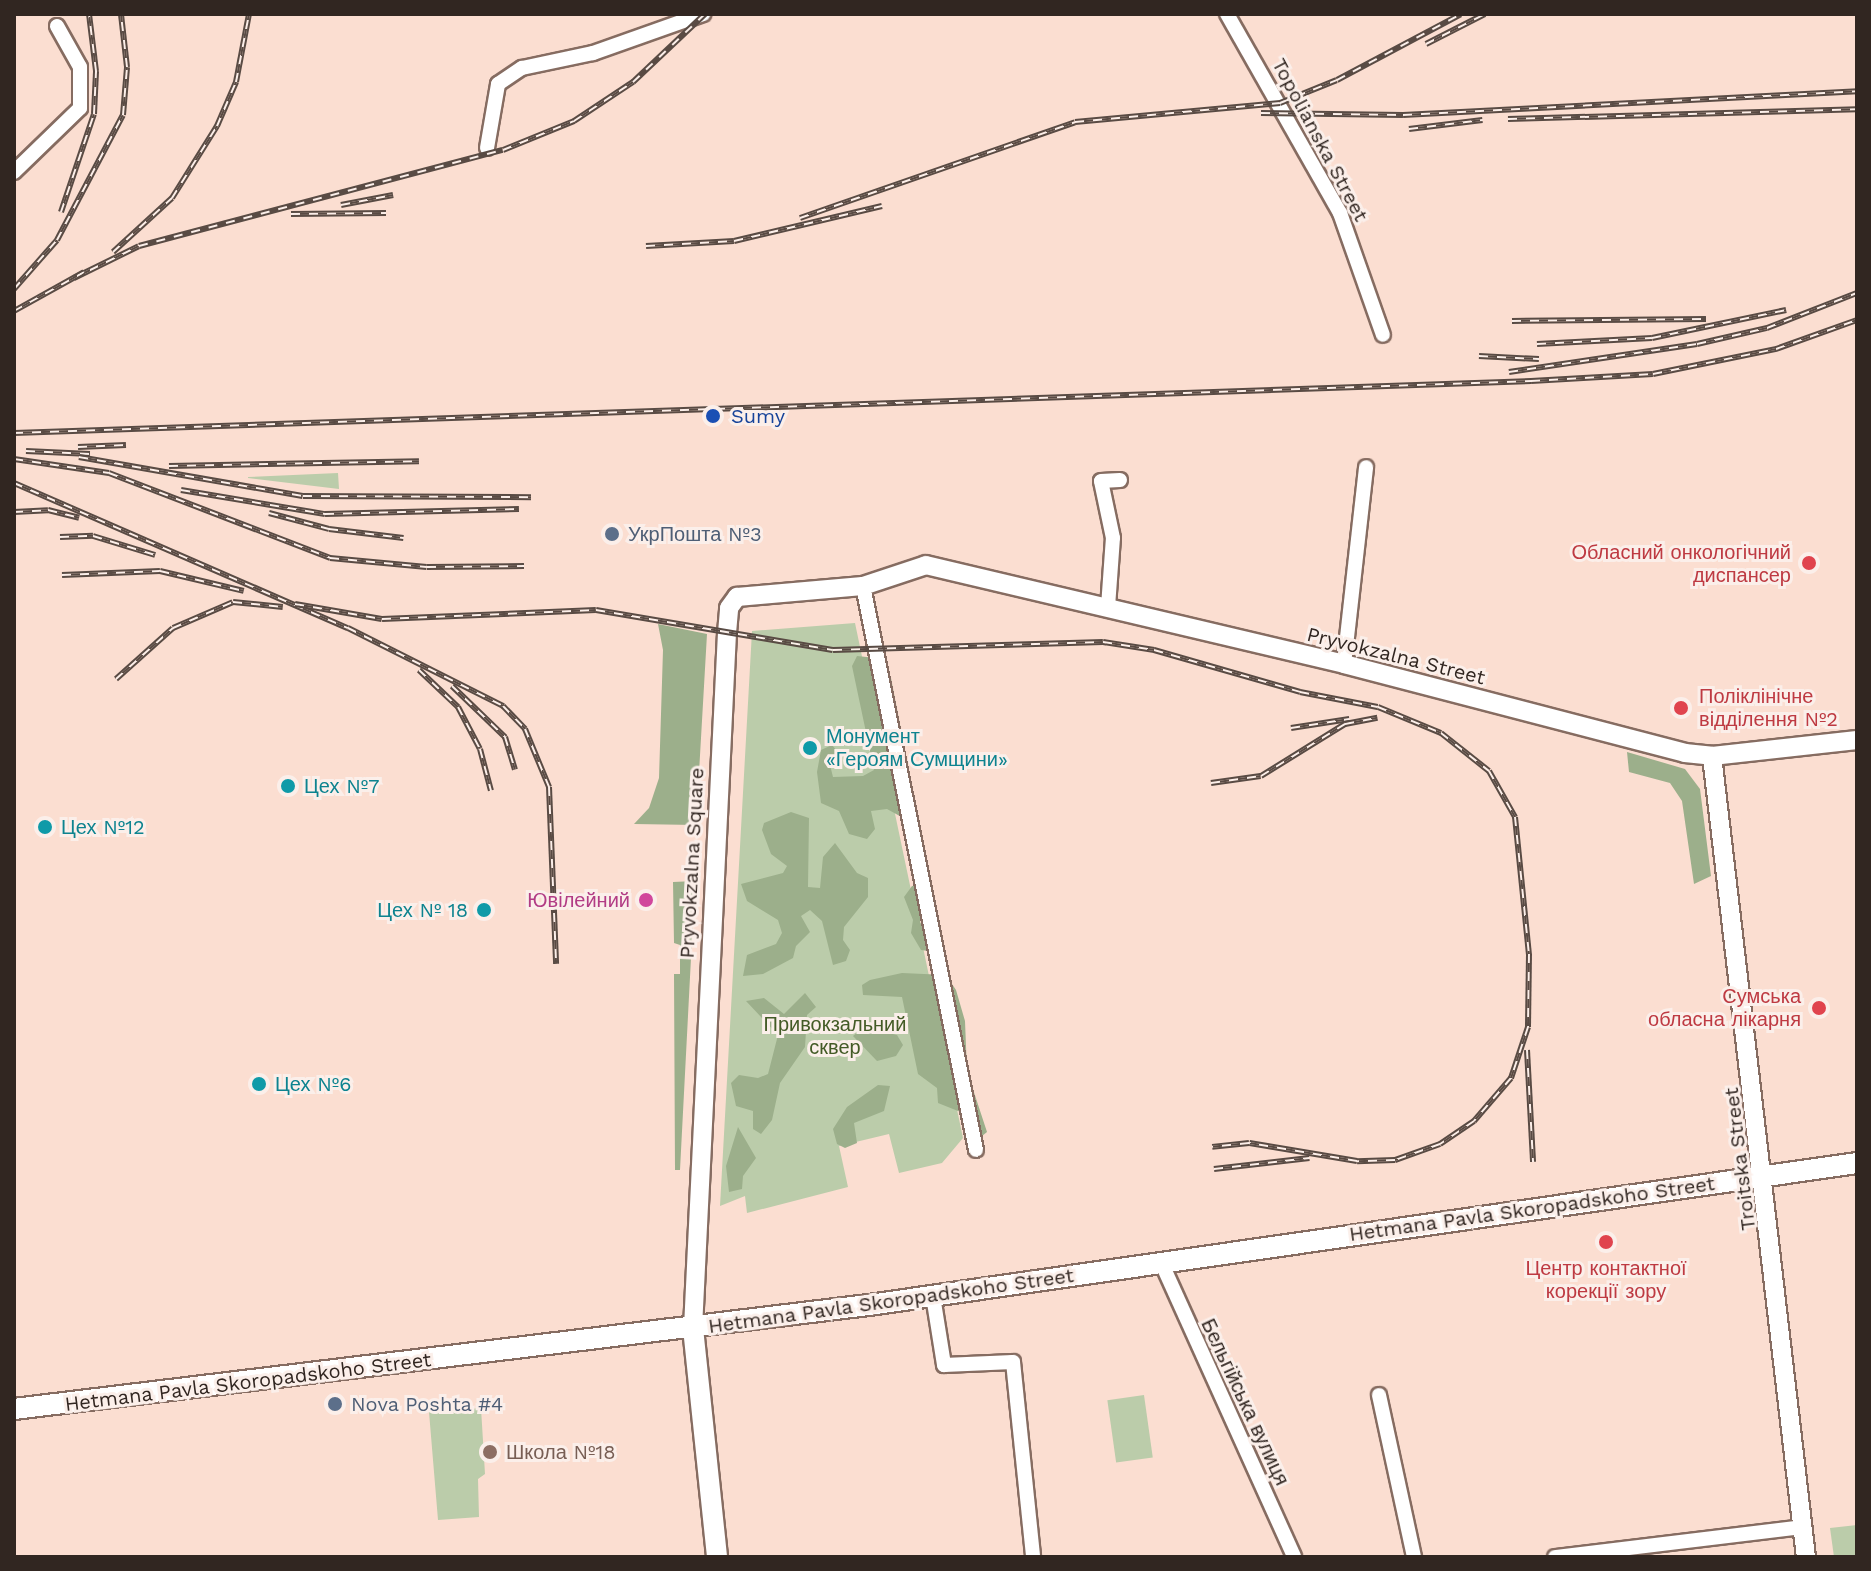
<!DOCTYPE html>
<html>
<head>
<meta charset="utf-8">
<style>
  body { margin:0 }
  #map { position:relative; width:1871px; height:1571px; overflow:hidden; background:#fbded1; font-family:"Work Sans",sans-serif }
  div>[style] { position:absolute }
  .green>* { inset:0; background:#bca; transform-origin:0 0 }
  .forest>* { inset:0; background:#9caf8b }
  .roads { filter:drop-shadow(2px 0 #866c61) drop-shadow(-2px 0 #866c61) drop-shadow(0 2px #866c61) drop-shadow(0 -2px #866c61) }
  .street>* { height:14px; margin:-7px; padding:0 7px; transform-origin:7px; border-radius:7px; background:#fff }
  .secondary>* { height:18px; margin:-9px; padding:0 9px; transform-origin:9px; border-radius:9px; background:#fff }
  .primary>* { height:20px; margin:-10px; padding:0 10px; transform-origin:10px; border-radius:10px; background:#fff }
  .rail>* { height:6px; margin-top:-3px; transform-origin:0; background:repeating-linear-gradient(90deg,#fbefea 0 9px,#594b44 0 18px); box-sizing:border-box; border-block:2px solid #594b44 }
  .dots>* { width:22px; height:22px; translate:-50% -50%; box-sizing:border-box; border:4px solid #fbefea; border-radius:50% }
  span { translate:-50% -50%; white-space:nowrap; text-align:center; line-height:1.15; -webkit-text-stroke:6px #fbefea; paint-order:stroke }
  .street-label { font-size:20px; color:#312621 }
  .transit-label { font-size:20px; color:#164399 }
  .left { translate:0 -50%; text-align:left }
  .service-label { font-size:20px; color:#4e5e75 }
  .health-label { font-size:20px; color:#be3a42 }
  .right { translate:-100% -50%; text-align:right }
  .culture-label { font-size:20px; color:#0d838f }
  .hotel-label { font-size:20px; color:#b23c85 }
  .park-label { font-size:20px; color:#435b26 }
  .education-label { font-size:20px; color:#785e54 }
  .frame { position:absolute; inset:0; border:16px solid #312621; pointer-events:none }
</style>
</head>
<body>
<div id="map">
  <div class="green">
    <i style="clip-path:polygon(338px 473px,339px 489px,248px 478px,248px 477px)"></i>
    <i style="clip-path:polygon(855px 623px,963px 1138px,942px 1163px,899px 1173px,889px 1134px,839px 1146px,848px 1187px,747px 1213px,745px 1196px,720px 1206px,752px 631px)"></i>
    <i style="left:1144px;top:1395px;width:63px;height:37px;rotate:82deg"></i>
    <i style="clip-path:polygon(481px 1408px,485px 1474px,478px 1479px,479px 1517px,438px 1520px,429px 1412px)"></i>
    <i style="clip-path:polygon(1857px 1525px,1857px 1557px,1834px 1557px,1830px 1528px)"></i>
  </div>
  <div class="forest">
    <i style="clip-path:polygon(658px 624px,707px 634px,696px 825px,634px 824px,649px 808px,659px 778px,663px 650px)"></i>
    <i style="clip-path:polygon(857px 656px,876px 658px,891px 678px,916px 807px,913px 819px,907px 820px,887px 809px,871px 811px,875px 829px,867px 839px,849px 834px,839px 811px,821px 803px,817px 772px,821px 750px,832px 745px,841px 756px,830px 765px,833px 777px,863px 776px,874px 770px,852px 666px)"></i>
    <i style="clip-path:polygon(1627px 752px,1685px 769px,1700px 789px,1711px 876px,1694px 884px,1682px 801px,1670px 783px,1629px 772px)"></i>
    <i style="clip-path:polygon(791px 812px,809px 818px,808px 887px,820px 888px,823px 857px,835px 843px,857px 873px,868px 878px,868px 897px,844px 927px,843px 940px,850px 950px,846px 961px,833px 965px,822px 921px,810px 910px,801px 916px,810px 932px,796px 946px,793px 958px,763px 974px,743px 976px,747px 955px,776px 944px,782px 933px,778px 920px,747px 901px,741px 884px,783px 873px,787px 866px,771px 854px,762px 830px,764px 823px)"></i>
    <i style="clip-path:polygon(695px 881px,680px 1170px,675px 1170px,674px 974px,680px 974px,680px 945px,674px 943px,673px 882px)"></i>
    <i style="clip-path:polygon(912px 886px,919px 886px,925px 911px,920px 922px,930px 939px,928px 951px,921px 950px,911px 933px,913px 920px,904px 897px)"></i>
    <i style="clip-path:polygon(902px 973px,946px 975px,956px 990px,965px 1021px,967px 1071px,987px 1132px,977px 1140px,963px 1113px,938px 1103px,937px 1088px,918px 1074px,902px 997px,863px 995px,862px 985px,870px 980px)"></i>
    <i style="clip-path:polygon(805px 993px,816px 1007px,807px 1015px,805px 1047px,780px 1083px,772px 1120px,761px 1134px,753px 1129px,753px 1111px,736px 1106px,731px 1083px,739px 1075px,758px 1078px,768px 1074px,778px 1035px,746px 1001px,764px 998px,784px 1014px)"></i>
    <i style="clip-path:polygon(864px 1027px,897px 1035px,903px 1045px,896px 1056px,877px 1061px,853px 1036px)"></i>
    <i style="clip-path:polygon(878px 1085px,890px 1086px,884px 1111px,854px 1123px,857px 1143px,845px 1148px,837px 1144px,833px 1129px,847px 1107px)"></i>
    <i style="clip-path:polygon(738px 1127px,756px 1158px,743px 1176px,742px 1189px,729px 1192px,726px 1166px)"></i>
  </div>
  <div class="roads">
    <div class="street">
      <i style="left:1227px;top:14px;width:229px;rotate:60.4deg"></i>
      <i style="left:1340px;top:213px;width:129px;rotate:70.6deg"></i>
      <i style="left:487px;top:148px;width:65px;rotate:-80.2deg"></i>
      <i style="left:498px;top:84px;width:29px;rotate:-34deg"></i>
      <i style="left:522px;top:68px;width:73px;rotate:-11.9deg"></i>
      <i style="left:593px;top:53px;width:117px;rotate:-19.5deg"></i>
      <i style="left:14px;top:172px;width:92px;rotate:-44.1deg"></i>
      <i style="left:80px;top:108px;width:41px;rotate:-90deg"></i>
      <i style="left:80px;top:67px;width:47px;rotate:-119.3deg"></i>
      <i style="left:863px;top:586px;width:575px;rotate:78.67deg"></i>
      <i style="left:1108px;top:607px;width:69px;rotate:-85.9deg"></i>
      <i style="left:1113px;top:538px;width:58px;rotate:-101.9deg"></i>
      <i style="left:1101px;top:481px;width:19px;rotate:-3deg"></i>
      <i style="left:1344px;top:664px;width:198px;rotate:-83.6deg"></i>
      <i style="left:1162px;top:1264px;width:321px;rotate:65.7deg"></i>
      <i style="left:933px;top:1296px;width:70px;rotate:80.9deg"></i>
      <i style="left:944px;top:1365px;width:69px;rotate:-2.5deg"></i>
      <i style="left:1013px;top:1362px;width:196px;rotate:84.1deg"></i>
      <i style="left:1379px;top:1395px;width:166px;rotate:77.8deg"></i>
      <i style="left:1555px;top:1557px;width:250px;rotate:-6.9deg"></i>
    </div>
    <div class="secondary">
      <i style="left:1712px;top:756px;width:806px;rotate:83.31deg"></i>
      <i style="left:693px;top:1328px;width:696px;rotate:-87.2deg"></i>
      <i style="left:727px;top:633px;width:25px;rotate:-85deg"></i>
      <i style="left:729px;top:608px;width:14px;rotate:-54deg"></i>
      <i style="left:737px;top:597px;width:126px;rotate:-5deg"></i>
      <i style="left:863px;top:586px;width:66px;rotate:-18.4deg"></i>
      <i style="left:926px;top:565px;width:430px;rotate:13.3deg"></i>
      <i style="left:1344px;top:664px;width:352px;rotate:14.6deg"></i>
      <i style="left:1685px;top:753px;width:27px;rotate:6deg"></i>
      <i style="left:1712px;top:756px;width:146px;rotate:-6.3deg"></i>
    </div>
    <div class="primary">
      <i style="left:693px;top:1328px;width:230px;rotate:84deg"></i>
      <i style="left:14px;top:1409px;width:868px;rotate:-6.94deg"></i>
      <i style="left:876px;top:1304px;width:991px;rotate:-8.18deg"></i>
    </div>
  </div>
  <div class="rail">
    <i style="left:1426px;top:44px;width:66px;rotate:-27deg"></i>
    <i style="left:1261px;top:113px;width:142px;rotate:0.8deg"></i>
    <i style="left:1403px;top:115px;width:455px;rotate:-3deg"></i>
    <i style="left:1508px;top:119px;width:349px;rotate:-1.6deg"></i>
    <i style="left:1409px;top:129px;width:74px;rotate:-7deg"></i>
    <i style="left:341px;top:205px;width:53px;rotate:-10.9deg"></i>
    <i style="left:61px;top:212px;width:103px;rotate:-71.4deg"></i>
    <i style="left:94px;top:114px;width:43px;rotate:-87.3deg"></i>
    <i style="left:96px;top:71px;width:57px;rotate:-97deg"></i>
    <i style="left:291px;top:214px;width:95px;rotate:-0.6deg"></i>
    <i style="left:800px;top:218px;width:291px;rotate:-19.2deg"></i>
    <i style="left:1075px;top:122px;width:206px;rotate:-5.3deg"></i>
    <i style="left:1280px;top:103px;width:61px;rotate:-22deg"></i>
    <i style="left:1337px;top:80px;width:140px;rotate:-28deg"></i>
    <i style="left:646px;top:246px;width:88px;rotate:-3.3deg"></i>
    <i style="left:734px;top:241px;width:152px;rotate:-13.3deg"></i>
    <i style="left:113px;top:252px;width:80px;rotate:-42.5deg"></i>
    <i style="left:172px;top:198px;width:85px;rotate:-58deg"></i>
    <i style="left:217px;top:126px;width:48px;rotate:-66.6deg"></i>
    <i style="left:236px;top:82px;width:69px;rotate:-79.2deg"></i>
    <i style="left:74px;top:278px;width:72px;rotate:-26.2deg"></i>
    <i style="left:139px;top:246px;width:376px;rotate:-14.8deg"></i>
    <i style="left:503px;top:150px;width:77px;rotate:-22.2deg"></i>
    <i style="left:574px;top:121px;width:71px;rotate:-33.5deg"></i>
    <i style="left:633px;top:82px;width:99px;rotate:-43.4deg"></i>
    <i style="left:14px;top:289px;width:65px;rotate:-48.7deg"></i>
    <i style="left:57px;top:240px;width:141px;rotate:-62.2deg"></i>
    <i style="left:123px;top:115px;width:48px;rotate:-85.2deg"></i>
    <i style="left:127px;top:67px;width:53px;rotate:-96.5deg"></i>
    <i style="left:14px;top:311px;width:80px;rotate:-29.1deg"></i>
    <i style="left:1512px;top:321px;width:194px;rotate:-0.6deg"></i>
    <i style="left:1537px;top:344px;width:115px;rotate:-3deg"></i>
    <i style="left:1652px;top:338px;width:137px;rotate:-11.8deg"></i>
    <i style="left:1479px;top:356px;width:60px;rotate:2.9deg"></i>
    <i style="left:1509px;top:372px;width:190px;rotate:-8.5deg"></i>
    <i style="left:1697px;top:344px;width:72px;rotate:-12.9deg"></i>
    <i style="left:1767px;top:328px;width:97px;rotate:-21.3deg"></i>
    <i style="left:14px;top:433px;width:1518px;rotate:-1.96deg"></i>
    <i style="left:1531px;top:381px;width:122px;rotate:-3.3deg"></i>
    <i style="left:1653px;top:374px;width:126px;rotate:-11.5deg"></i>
    <i style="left:1776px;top:349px;width:86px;rotate:-19.7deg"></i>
    <i style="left:78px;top:447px;width:48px;rotate:-2.4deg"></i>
    <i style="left:26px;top:451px;width:64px;rotate:2.7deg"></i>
    <i style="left:79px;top:457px;width:227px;rotate:9.9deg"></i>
    <i style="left:303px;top:496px;width:228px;rotate:0.3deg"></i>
    <i style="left:14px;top:459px;width:96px;rotate:8.4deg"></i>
    <i style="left:109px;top:473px;width:237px;rotate:21deg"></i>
    <i style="left:330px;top:558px;width:97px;rotate:5.3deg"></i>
    <i style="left:427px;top:567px;width:97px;rotate:-0.6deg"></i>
    <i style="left:169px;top:466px;width:250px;rotate:-1.1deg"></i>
    <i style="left:14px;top:483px;width:364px;rotate:23.5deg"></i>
    <i style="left:348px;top:628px;width:174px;rotate:26.7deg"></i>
    <i style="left:503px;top:706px;width:32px;rotate:46deg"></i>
    <i style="left:525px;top:729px;width:63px;rotate:67.5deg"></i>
    <i style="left:549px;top:787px;width:177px;rotate:87.7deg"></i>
    <i style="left:181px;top:490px;width:146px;rotate:9.5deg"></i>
    <i style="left:325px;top:514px;width:194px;rotate:-1.5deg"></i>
    <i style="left:14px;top:512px;width:34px;rotate:-3deg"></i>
    <i style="left:48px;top:510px;width:32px;rotate:14deg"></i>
    <i style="left:269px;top:513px;width:62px;rotate:14.9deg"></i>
    <i style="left:329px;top:529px;width:75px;rotate:6.9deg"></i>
    <i style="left:60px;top:537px;width:33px;rotate:-2deg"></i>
    <i style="left:93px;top:536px;width:65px;rotate:17deg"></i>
    <i style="left:62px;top:575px;width:98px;rotate:-2.3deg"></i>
    <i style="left:160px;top:571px;width:86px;rotate:13.4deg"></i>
    <i style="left:295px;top:604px;width:88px;rotate:9.8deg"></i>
    <i style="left:382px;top:619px;width:214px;rotate:-2.4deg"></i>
    <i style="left:596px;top:610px;width:240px;rotate:9.6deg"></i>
    <i style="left:833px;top:650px;width:270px;rotate:-1.7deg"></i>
    <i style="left:1103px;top:642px;width:52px;rotate:8.9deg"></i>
    <i style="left:1154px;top:650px;width:152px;rotate:16deg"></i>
    <i style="left:1300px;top:692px;width:79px;rotate:10.9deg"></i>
    <i style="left:1378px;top:707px;width:68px;rotate:22.4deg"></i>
    <i style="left:1441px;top:733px;width:61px;rotate:38.4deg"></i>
    <i style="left:1489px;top:771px;width:53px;rotate:60.5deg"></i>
    <i style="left:1515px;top:817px;width:138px;rotate:84.2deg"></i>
    <i style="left:1529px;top:954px;width:73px;rotate:90.8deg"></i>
    <i style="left:1528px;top:1027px;width:54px;rotate:108.4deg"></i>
    <i style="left:1511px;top:1078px;width:57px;rotate:130.7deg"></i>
    <i style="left:1474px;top:1121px;width:41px;rotate:145.9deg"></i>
    <i style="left:1440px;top:1144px;width:48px;rotate:160.4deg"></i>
    <i style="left:1395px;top:1160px;width:38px;rotate:178deg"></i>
    <i style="left:1357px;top:1161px;width:109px;rotate:-170.5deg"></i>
    <i style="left:1249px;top:1143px;width:37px;rotate:174deg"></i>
    <i style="left:419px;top:670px;width:54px;rotate:43.5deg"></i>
    <i style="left:458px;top:707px;width:47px;rotate:62.4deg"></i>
    <i style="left:480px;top:749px;width:43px;rotate:75.3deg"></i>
    <i style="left:116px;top:679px;width:76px;rotate:-41.8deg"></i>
    <i style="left:173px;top:628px;width:65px;rotate:-23.4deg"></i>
    <i style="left:233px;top:602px;width:50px;rotate:5.7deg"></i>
    <i style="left:452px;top:686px;width:74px;rotate:43.9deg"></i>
    <i style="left:505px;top:737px;width:34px;rotate:73deg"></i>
    <i style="left:1291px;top:728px;width:59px;rotate:-8.8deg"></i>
    <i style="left:1211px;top:783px;width:50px;rotate:-8deg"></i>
    <i style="left:1261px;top:776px;width:99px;rotate:-31.8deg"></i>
    <i style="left:1345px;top:724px;width:33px;rotate:-11deg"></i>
    <i style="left:1527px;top:1050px;width:112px;rotate:86.9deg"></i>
    <i style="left:1214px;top:1169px;width:96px;rotate:-6.6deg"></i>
  </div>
  <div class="dots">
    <i style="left:713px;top:416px;background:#1a4fb4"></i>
    <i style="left:612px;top:534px;background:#5c6f8a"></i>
    <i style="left:1809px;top:563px;background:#e0444e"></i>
    <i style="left:1681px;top:708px;background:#e0444e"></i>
    <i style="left:810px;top:748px;background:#0f9aa8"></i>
    <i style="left:288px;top:786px;background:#0f9aa8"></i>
    <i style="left:45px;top:827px;background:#0f9aa8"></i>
    <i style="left:646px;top:900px;background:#d1479c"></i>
    <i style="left:484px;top:910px;background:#0f9aa8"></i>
    <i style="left:1819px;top:1008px;background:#e0444e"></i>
    <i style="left:259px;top:1084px;background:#0f9aa8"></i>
    <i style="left:1606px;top:1242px;background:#e0444e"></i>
    <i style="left:335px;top:1404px;background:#5c6f8a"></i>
    <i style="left:490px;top:1452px;background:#8d6e63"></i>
  </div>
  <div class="street-label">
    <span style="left:1320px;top:140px;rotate:62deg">Topolianska Street</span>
    <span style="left:1396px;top:656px;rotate:14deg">Pryvokzalna Street</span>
    <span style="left:692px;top:863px;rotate:-87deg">Pryvokzalna Square</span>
    <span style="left:1740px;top:1159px;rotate:-97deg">Troitska Street</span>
    <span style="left:1532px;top:1209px;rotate:-8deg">Hetmana Pavla Skoropadskoho Street</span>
    <span style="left:891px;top:1301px;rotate:-8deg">Hetmana Pavla Skoropadskoho Street</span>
    <span style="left:248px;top:1382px;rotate:-7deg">Hetmana Pavla Skoropadskoho Street</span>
    <span style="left:1245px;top:1402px;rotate:65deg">Бельгійська вулиця</span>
  </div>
  <div class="transit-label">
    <span class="left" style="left:731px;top:416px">Sumy</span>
  </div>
  <div class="service-label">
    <span class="left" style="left:628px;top:534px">УкрПошта №3</span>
    <span class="left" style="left:351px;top:1404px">Nova Poshta #4</span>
  </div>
  <div class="health-label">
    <span class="right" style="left:1791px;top:564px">Обласний онкологічний<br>диспансер</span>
    <span class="left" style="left:1699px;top:708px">Поліклінічне<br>відділення №2</span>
    <span class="right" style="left:1801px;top:1008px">Сумська<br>обласна лікарня</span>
    <span style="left:1606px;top:1280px">Центр контактної<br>корекції зору</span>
  </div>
  <div class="culture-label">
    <span class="left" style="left:826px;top:748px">Монумент<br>«Героям Сумщини»</span>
    <span class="left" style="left:304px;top:786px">Цех №7</span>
    <span class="left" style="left:61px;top:827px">Цех №12</span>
    <span class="right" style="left:468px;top:910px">Цех № 18</span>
    <span class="left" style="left:275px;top:1084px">Цех №6</span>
  </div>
  <div class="hotel-label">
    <span class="right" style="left:630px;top:900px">Ювілейний</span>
  </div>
  <div class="park-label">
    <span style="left:835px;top:1036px">Привокзальний<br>сквер</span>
  </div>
  <div class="education-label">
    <span class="left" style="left:506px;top:1452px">Школа №18</span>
  </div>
  <div class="frame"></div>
</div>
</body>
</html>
